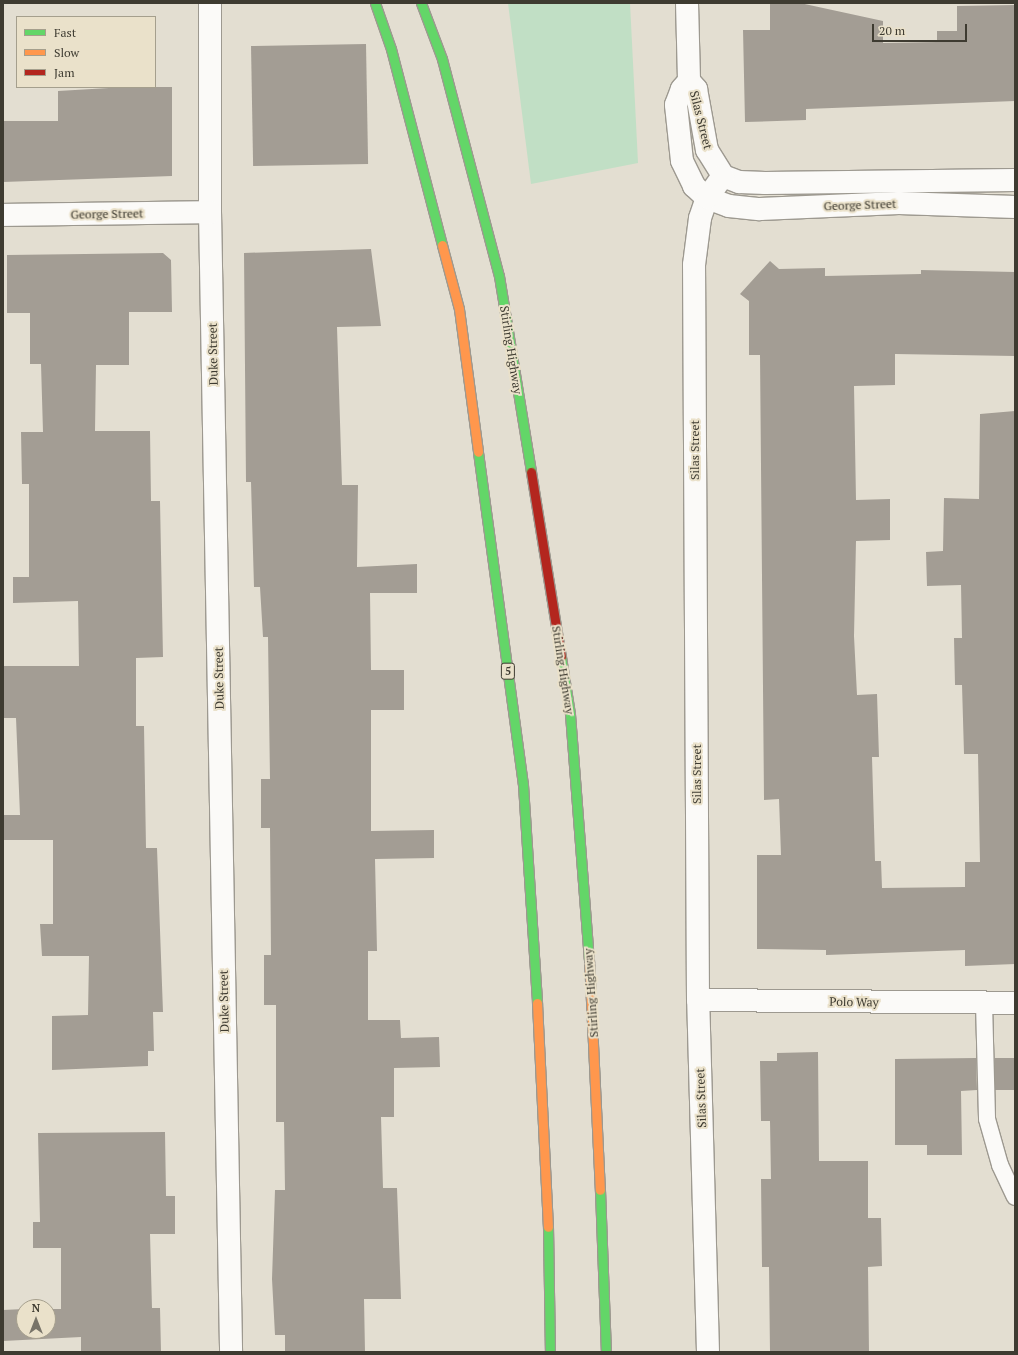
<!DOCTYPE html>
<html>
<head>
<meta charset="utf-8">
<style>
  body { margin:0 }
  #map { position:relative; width:1018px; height:1355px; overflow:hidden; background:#e3ded1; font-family:"PT Serif",serif }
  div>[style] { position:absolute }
  .green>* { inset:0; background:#c1dfc5 }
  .building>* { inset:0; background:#a39d94; transform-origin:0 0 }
  .roads { filter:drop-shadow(1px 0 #9d9990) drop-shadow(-1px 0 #9d9990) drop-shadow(0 1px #9d9990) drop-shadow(0 -1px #9d9990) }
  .lane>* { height:16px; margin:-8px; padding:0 8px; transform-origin:8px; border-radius:8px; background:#fbfaf8 }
  .street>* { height:22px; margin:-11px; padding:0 11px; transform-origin:11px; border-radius:11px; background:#fbfaf8 }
  .fast>* { height:9px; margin:-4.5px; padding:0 4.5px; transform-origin:4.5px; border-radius:4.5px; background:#63d668 }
  .slow>* { height:9px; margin:-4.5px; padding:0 4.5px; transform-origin:4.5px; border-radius:4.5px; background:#ff974d }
  .jam>* { height:9px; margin:-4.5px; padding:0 4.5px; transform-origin:4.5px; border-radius:4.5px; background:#b3261e }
  span { translate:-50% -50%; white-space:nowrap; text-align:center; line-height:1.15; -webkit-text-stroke:4px #eae1ca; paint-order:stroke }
  .shield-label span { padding:1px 3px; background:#eae1ca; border:1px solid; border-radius:3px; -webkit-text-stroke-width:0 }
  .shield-label { font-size:11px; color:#3e3b31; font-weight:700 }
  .street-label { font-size:12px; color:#3e3b31 }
  .frame { position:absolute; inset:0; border:4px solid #3e3b31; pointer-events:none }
  .legend { position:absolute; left:16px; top:16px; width:140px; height:72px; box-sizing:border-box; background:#eae1ca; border:1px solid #a59f8d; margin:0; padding:5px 7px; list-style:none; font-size:12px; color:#3e3b31 }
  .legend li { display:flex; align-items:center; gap:8px; height:20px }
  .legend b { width:20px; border:1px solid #a59f8d }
  .north { position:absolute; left:16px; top:1299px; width:40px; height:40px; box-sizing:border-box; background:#eae1ca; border:1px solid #a59f8d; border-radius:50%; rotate:0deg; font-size:11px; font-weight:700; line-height:16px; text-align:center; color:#3e3b31 }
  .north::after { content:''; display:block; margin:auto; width:14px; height:18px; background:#787469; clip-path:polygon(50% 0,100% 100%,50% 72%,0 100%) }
  .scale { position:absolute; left:872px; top:24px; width:95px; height:18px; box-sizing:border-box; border:2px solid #3e3b31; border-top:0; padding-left:5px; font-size:12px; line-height:14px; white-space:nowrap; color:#3e3b31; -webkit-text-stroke:3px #eae1ca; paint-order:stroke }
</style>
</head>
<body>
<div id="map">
  <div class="green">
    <i style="clip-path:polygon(508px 3px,630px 3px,638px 163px,531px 184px)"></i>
  </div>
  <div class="building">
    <i style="clip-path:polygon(770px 3px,800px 3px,883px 21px,883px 43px,937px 42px,937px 31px,957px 31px,957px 6px,1015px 5px,1015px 101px,806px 109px,806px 120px,745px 122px,743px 30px,770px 30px)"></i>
    <i style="left:366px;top:44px;width:120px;height:115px;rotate:89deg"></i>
    <i style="clip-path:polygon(126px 87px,172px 87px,172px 176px,3px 182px,3px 121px,58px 121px,58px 91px)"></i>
    <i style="clip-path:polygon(371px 249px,381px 326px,337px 327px,342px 485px,358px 485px,357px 567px,417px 564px,417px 593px,370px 593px,371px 670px,404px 670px,404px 710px,371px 710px,371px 831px,434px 830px,434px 858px,375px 859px,377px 951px,368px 951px,368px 1020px,400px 1020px,401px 1038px,439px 1037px,440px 1067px,394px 1068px,394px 1117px,381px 1117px,383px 1188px,397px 1188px,401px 1299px,364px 1299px,365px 1352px,285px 1352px,285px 1335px,275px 1335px,272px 1279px,275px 1190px,285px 1190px,284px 1122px,276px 1122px,276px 1005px,264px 1005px,264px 955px,271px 955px,270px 828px,261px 828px,261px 779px,270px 779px,268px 637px,263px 637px,260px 587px,254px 587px,251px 482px,246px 482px,244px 253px)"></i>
    <i style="clip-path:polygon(163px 253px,171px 260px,172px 312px,129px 312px,129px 365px,96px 365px,95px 431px,150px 431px,151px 501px,160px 501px,163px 657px,136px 658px,136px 726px,144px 726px,146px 848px,157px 848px,163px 1012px,153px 1012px,154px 1051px,148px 1051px,148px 1066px,52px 1070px,52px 1016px,88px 1015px,89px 956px,42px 956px,40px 924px,53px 924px,53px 840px,3px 840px,3px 815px,20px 815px,16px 718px,4px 718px,4px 666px,79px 666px,78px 601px,13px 603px,13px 577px,29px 577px,29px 484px,22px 484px,21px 432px,43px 432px,41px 364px,30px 364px,30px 313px,7px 313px,7px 255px)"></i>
    <i style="clip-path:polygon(770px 261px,779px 269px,825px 268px,825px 276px,921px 274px,921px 270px,1015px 272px,1015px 356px,895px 354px,895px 385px,854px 386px,856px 500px,890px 499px,890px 540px,856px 541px,854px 636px,857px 695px,877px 694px,879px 757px,872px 757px,875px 861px,881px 861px,882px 888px,965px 887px,965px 862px,980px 862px,978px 754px,964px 754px,962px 685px,955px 685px,954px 638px,962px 638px,961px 585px,927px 586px,926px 552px,943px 551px,944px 498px,979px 499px,980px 414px,1015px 411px,1015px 964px,965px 966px,965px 950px,826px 955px,826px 950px,757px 949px,757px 855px,781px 855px,779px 799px,764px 800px,760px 355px,749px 355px,749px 301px,740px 294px)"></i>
    <i style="clip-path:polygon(818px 1052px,819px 1161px,868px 1161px,868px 1218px,881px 1218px,882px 1266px,868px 1267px,869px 1352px,770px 1352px,769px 1267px,762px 1267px,761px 1179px,771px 1179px,770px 1121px,761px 1121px,760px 1061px,777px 1061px,777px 1053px)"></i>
    <i style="clip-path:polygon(976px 1058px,977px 1090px,961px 1091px,962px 1155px,927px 1155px,927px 1145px,895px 1145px,895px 1059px)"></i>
    <i style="left:995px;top:1058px;width:20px;height:32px"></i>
    <i style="clip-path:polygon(165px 1132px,166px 1196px,175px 1196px,175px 1234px,150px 1234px,152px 1308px,160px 1308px,161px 1352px,81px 1352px,81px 1337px,3px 1341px,3px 1310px,24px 1309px,24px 1331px,48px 1331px,48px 1309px,61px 1309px,61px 1248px,33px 1248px,33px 1222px,40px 1222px,38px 1133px)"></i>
  </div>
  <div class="roads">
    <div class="lane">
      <i style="left:984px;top:1003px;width:116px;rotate:88.5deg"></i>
      <i style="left:987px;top:1119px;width:48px;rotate:74.2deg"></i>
      <i style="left:1000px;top:1165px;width:35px;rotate:65deg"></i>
    </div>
    <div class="street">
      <i style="left:210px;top:3px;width:209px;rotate:90deg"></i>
      <i style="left:210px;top:212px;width:1140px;rotate:88.94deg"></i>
      <i style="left:687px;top:3px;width:78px;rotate:88.5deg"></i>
      <i style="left:689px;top:81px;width:11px;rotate:49deg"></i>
      <i style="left:696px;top:89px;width:62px;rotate:79.8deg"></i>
      <i style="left:707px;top:150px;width:31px;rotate:58deg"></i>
      <i style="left:723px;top:176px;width:17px;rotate:21deg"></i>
      <i style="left:739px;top:182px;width:26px;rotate:2deg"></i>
      <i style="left:765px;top:183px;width:250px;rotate:-0.7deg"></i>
      <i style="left:689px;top:81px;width:11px;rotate:131deg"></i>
      <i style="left:682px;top:89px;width:17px;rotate:111deg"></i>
      <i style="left:676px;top:105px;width:56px;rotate:83.9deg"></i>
      <i style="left:682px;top:161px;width:28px;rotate:64deg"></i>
      <i style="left:694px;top:186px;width:18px;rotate:43deg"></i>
      <i style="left:707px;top:198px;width:23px;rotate:20deg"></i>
      <i style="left:729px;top:206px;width:31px;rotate:6deg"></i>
      <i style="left:760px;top:209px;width:139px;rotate:-2.5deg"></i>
      <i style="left:899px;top:203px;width:116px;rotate:2deg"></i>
      <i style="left:3px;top:215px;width:207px;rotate:-0.8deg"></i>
      <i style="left:698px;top:1000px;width:317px;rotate:0.5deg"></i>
      <i style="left:708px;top:1352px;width:352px;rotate:-91.6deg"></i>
      <i style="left:698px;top:1000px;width:735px;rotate:-90.31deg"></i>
      <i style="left:694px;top:265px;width:47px;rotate:-82.7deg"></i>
      <i style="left:700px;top:218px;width:21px;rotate:-71deg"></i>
      <i style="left:707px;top:198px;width:27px;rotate:-54deg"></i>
    </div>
    <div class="fast">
      <i style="left:375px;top:3px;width:49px;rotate:70.8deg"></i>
      <i style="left:391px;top:49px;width:203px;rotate:75.4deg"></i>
      <i style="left:421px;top:3px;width:60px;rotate:69.4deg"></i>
      <i style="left:442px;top:59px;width:224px;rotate:75.3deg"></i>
      <i style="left:499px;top:276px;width:199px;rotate:80.7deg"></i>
      <i style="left:478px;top:452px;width:336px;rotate:82.3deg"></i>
      <i style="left:523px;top:785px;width:218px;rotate:86.3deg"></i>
      <i style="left:561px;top:657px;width:58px;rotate:81deg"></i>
      <i style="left:570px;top:714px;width:246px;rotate:85.6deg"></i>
      <i style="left:600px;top:1190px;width:162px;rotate:87.9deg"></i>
      <i style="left:548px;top:1227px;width:125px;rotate:89.1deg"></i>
    </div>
    <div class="slow">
      <i style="left:442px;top:245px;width:66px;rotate:75.1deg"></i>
      <i style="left:459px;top:309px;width:144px;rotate:82.4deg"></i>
      <i style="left:589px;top:959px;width:231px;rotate:87.3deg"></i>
      <i style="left:537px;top:1003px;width:224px;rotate:87.2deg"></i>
    </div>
    <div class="jam">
      <i style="left:531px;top:472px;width:187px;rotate:80.8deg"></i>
    </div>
  </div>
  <div class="shield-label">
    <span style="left:508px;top:671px">5</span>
  </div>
  <div class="street-label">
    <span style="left:701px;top:120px;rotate:76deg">Silas Street</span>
    <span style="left:860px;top:205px;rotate:-2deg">George Street</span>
    <span style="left:107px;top:214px;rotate:-1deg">George Street</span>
    <span style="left:511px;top:350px;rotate:81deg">Stirling Highway</span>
    <span style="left:213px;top:354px;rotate:-91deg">Duke Street</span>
    <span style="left:695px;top:450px;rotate:-90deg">Silas Street</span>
    <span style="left:563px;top:670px;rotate:81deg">Stirling Highway</span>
    <span style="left:219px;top:678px;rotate:-91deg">Duke Street</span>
    <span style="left:697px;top:774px;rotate:-90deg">Silas Street</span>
    <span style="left:591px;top:993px;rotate:-94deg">Stirling Highway</span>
    <span style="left:224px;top:1001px;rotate:-91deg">Duke Street</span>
    <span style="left:854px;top:1002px;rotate:1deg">Polo Way</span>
    <span style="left:701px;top:1098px;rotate:-92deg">Silas Street</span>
  </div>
  <div class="frame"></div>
  <ul class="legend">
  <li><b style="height:5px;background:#63d668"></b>Fast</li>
  <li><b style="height:5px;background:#ff974d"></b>Slow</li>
  <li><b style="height:5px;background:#b3261e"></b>Jam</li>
  </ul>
  <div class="north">N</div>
  <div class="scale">20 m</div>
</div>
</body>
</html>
